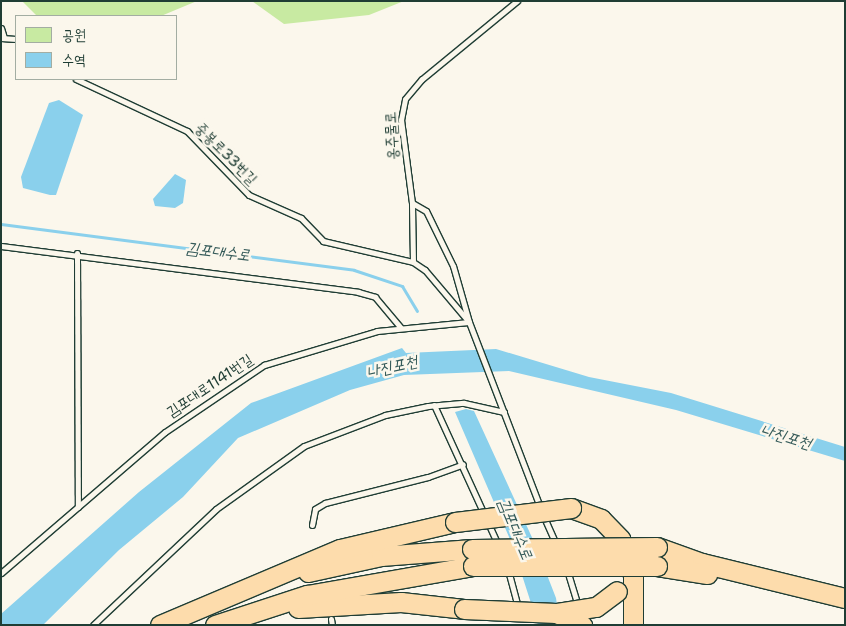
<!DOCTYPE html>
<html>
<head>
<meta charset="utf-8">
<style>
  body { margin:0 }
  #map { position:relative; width:846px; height:626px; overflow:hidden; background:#fbf7ec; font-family:"Shantell Sans","Poor Story",sans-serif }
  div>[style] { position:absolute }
  .green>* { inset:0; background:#c8eaa2 }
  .water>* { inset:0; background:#8ad0ec }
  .stream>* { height:3px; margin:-1.5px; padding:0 1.5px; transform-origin:1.5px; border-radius:1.5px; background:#8ad0ec }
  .roads { filter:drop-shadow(1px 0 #1f3d34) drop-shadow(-1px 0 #1f3d34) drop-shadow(0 1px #1f3d34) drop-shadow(0 -1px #1f3d34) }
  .lane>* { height:5px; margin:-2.5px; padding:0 2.5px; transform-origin:2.5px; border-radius:2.5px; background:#fbf7ec }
  .highway>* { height:19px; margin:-9.5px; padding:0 9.5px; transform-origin:9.5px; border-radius:9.5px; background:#fddcac }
  .bridges { filter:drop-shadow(1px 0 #1f3d34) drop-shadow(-1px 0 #1f3d34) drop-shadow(0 1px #1f3d34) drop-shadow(0 -1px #1f3d34) }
  .highway-bridge>* { height:19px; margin:-9.5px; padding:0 9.5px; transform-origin:9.5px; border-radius:9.5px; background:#fddcac }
  span { translate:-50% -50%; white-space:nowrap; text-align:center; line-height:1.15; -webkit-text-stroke:5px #fbf7ec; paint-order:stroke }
  .street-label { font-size:15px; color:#1f3d34 }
  .water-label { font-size:16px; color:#345a59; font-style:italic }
  .frame { position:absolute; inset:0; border:2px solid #1f3d34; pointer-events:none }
  .legend { position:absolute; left:15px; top:15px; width:162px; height:65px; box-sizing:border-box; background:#fbf7ec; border:1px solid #a3ada2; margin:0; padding:6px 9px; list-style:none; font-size:15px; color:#1f3d34 }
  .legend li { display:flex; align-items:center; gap:10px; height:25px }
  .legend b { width:25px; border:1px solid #a3ada2 }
</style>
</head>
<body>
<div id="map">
  <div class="green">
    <i style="clip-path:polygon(22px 1px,197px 1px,161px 16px,37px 16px)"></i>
    <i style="clip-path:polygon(252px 1px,404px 1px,369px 15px,284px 24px)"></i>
  </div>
  <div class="water">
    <i style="clip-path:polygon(59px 100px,83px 115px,56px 195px,50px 195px,23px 188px,21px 177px,49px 103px)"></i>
    <i style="clip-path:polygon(175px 174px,186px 180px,183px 203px,175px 208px,155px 206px,153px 199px)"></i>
    <i style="clip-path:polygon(402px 348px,406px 353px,496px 349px,589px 377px,671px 393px,845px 447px,845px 461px,676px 410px,509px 371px,404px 375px,350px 390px,238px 438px,183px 497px,119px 550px,43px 625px,1px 625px,1px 614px,139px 492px,251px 403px)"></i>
    <i style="clip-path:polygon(466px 409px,474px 411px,535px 544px,556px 598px,560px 625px,538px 625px,512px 544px,455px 412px)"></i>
  </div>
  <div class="stream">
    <i style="left:1px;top:224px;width:356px;rotate:7.4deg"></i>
    <i style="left:354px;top:270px;width:51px;rotate:18.4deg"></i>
    <i style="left:402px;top:286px;width:29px;rotate:59deg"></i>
  </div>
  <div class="roads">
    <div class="lane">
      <i style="left:1px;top:28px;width:10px;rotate:73deg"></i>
      <i style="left:1px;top:38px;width:15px;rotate:4deg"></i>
      <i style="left:76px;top:79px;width:123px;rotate:25.1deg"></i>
      <i style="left:187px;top:131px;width:89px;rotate:45.9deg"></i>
      <i style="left:249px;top:195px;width:57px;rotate:23.9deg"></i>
      <i style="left:301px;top:218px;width:32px;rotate:46deg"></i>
      <i style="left:323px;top:241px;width:92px;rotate:13.1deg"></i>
      <i style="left:413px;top:262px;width:14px;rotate:34deg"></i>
      <i style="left:425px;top:270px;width:68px;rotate:49.8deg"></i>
      <i style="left:469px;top:322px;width:198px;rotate:69deg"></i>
      <i style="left:1px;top:246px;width:360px;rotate:7.3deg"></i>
      <i style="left:358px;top:292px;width:18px;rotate:16deg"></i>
      <i style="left:375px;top:297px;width:40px;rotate:50deg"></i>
      <i style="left:77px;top:253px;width:254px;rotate:89.8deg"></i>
      <i style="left:413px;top:262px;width:59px;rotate:-91deg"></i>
      <i style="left:412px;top:203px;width:84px;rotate:-97.5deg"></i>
      <i style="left:401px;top:120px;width:21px;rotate:-79deg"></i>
      <i style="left:405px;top:99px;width:26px;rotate:-50deg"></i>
      <i style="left:422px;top:79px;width:123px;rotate:-39.4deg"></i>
      <i style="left:434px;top:405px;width:154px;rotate:65.4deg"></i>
      <i style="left:543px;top:515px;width:32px;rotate:66deg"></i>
      <i style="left:312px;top:525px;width:16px;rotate:-79deg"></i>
      <i style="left:315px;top:509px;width:12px;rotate:-31deg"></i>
      <i style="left:325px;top:503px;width:106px;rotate:-14.2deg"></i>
      <i style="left:428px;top:477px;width:37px;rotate:-20deg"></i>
      <i style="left:508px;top:570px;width:38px;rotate:75deg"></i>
      <i style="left:567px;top:570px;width:39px;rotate:73deg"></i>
      <i style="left:1px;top:573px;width:216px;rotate:-40.7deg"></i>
      <i style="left:165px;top:432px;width:120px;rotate:-34.1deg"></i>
      <i style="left:264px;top:365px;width:118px;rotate:-16.7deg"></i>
      <i style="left:377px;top:331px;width:92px;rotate:-5.6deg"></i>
      <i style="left:469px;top:322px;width:58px;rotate:-105.9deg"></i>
      <i style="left:453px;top:266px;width:61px;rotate:-116.1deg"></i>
      <i style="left:426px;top:211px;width:16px;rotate:-150deg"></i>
      <i style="left:331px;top:619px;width:6px;rotate:81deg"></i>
      <i style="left:93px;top:625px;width:169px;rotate:-43.3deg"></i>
      <i style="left:216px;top:509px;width:108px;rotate:-35.6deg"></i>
      <i style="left:304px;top:446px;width:87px;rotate:-20.9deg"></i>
      <i style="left:385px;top:415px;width:44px;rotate:-11.8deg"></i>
      <i style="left:428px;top:406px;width:36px;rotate:-5deg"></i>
      <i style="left:464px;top:403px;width:41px;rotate:12.7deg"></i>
    </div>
    <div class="highway">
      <i style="left:571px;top:508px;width:32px;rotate:20deg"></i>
      <i style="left:601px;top:519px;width:28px;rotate:46deg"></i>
      <i style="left:620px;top:539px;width:38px;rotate:70deg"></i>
      <i style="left:633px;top:575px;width:49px;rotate:90deg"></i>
      <i style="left:657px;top:547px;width:48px;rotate:19.6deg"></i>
      <i style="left:702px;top:563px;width:147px;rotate:13.8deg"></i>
      <i style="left:657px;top:566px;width:51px;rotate:9.1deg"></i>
      <i style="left:308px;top:572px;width:75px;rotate:-12.4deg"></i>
      <i style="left:381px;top:556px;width:91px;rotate:-4.4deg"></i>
      <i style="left:298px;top:608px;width:103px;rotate:-3.3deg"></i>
      <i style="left:401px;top:602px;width:63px;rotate:6.3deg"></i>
      <i style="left:160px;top:625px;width:195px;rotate:-22.9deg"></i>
      <i style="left:340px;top:549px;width:118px;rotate:-13.2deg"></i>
      <i style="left:215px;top:625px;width:97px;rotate:-18.1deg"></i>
      <i style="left:307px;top:595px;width:169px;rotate:-9.9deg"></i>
    </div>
  </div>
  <div class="bridges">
    <div class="highway-bridge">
      <i style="left:455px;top:522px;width:117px;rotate:-6.9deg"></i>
      <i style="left:472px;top:549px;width:185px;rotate:-0.6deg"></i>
      <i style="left:473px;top:566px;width:184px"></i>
      <i style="left:464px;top:609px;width:92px;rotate:2.5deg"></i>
      <i style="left:556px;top:613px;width:29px;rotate:25deg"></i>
      <i style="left:557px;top:613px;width:39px;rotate:-9deg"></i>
      <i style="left:596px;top:607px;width:26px;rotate:-37deg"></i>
    </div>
  </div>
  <div class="street-label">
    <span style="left:392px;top:136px;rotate:-93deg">옹주물로</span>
    <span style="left:226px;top:154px;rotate:45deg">중봉로33번길</span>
    <span style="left:210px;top:386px;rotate:-34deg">김포대로1141번길</span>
  </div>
  <div class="water-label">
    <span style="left:218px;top:252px;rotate:7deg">김포대수로</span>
    <span style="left:392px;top:367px;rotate:-13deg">나진포천</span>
    <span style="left:786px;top:437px;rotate:17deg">나진포천</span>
    <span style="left:515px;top:529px;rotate:67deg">김포대수로</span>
  </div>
  <div class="frame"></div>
  <ul class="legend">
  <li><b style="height:14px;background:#c8eaa2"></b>공원</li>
  <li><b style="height:14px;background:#8ad0ec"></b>수역</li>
  </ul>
</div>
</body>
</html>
